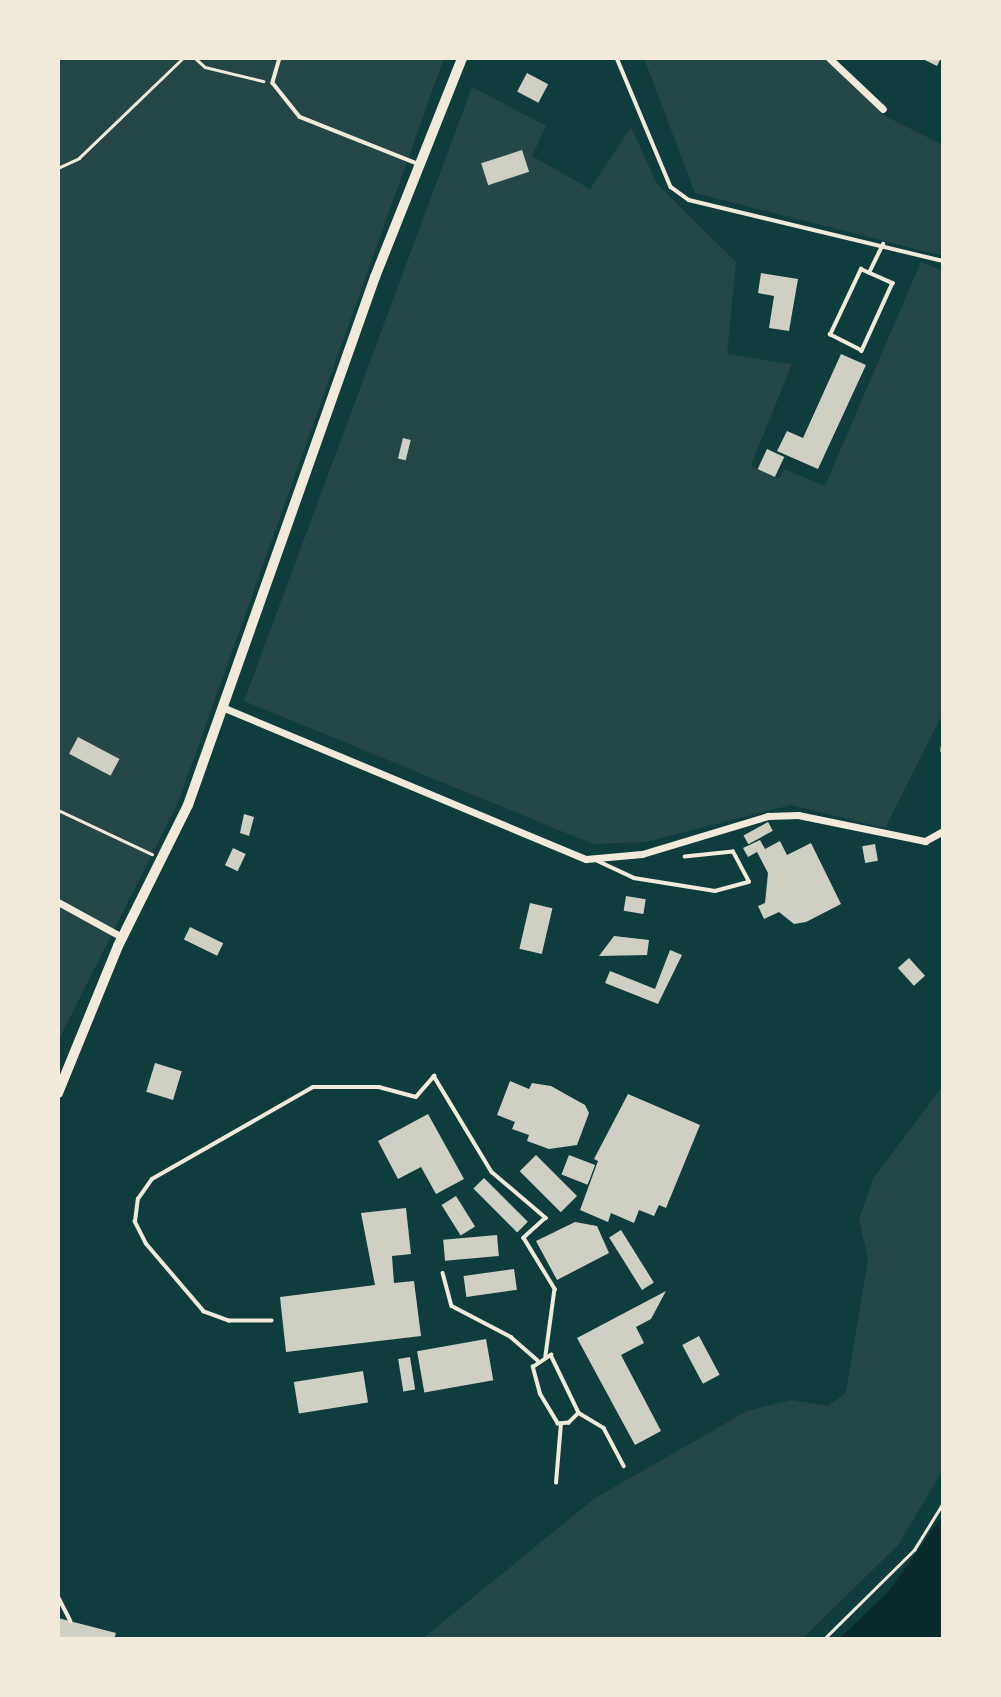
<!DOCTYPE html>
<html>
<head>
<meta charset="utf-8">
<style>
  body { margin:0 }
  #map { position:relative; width:1001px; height:1697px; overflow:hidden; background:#0f3d3e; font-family:Signika,sans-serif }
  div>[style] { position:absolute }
  .green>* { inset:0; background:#244646 }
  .water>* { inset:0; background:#0a2a2b }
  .building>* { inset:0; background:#cfcfc3; transform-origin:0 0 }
  .path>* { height:2.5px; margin:-1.25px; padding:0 1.25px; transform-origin:1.25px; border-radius:1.25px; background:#f1e9da }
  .service>* { height:3.5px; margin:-1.75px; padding:0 1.75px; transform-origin:1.75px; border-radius:1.75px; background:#f1e9da }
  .minor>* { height:7px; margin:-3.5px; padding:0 3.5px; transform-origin:3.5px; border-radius:3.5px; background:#f1e9da }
  .secondary>* { height:10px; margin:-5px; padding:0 5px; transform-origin:5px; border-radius:5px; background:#f1e9da }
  span { translate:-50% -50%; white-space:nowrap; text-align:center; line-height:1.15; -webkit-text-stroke:5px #f1e9da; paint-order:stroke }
  .frame { position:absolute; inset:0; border:60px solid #f1e9da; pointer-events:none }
</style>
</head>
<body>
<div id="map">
  <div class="green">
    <i style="clip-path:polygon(58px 58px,444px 58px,178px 803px,58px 1041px)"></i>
    <i style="clip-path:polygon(644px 58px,826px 58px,885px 116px,943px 145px,943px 256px,695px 193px)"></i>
    <i style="clip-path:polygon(472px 87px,546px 126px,532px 156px,590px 189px,631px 127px,657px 184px,736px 262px,727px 354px,792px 364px,751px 465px,779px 479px,784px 469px,825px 486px,921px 262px,943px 271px,943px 713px,885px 828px,791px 805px,645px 842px,593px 844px,244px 701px)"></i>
    <i style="clip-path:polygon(943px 1086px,943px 1470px,898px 1545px,802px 1639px,422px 1639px,595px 1498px,747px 1411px,792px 1400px,828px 1406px,846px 1393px,868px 1259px,859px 1219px,873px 1179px)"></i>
  </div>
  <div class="water">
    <i style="clip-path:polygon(943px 1515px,943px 1639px,839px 1639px,888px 1592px)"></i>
  </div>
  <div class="building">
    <i style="clip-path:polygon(921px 58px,941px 58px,937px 66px)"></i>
    <i style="left:527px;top:73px;width:24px;height:21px;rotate:28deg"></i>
    <i style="left:522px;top:150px;width:23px;height:43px;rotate:72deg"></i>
    <i style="clip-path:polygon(761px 273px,798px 279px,789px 331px,769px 328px,774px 296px,758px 293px)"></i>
    <i style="clip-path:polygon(841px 354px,866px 365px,818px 469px,777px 451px,787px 431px,803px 438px)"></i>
    <i style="left:403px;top:438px;width:8px;height:21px;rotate:14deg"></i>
    <i style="left:767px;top:449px;width:19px;height:22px;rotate:25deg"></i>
    <i style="left:78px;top:737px;width:47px;height:19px;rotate:28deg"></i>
    <i style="clip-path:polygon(244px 814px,254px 817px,249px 836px,240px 833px)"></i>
    <i style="left:768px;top:822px;width:10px;height:28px;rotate:61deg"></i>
    <i style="clip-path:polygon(760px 840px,765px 849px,780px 841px,787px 855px,811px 843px,841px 904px,806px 922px,794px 924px,779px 912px,764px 919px,758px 906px,765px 903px,768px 873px,757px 852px,748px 857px,743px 848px)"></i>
    <i style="left:875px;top:844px;width:17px;height:13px;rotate:80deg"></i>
    <i style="left:233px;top:848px;width:14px;height:19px;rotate:25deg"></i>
    <i style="left:626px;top:896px;width:20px;height:15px;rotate:9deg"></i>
    <i style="left:530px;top:903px;width:23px;height:47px;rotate:13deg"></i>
    <i style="left:190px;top:927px;width:37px;height:14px;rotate:26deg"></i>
    <i style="clip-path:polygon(614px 936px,649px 940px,647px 955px,599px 956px)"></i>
    <i style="clip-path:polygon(670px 950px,682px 955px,658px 1004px,605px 983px,610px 971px,655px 989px)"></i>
    <i style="left:909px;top:958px;width:24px;height:15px;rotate:48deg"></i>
    <i style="left:155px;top:1063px;width:28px;height:30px;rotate:17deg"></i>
    <i style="clip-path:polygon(510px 1081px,529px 1089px,532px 1083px,551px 1086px,585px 1105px,589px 1113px,577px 1145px,549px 1149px,527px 1141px,529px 1135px,512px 1129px,515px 1122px,497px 1115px)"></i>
    <i style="clip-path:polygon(628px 1094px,700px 1125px,666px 1208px,659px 1205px,654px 1216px,639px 1210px,634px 1223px,611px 1213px,608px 1222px,580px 1210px,598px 1161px,594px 1159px)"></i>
    <i style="clip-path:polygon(428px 1114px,464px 1179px,436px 1194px,421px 1167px,398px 1179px,378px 1141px)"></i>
    <i style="left:536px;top:1155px;width:58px;height:23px;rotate:45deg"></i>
    <i style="left:569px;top:1155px;width:28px;height:21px;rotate:21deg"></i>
    <i style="left:484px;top:1178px;width:62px;height:15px;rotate:45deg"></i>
    <i style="left:456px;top:1196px;width:36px;height:17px;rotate:58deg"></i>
    <i style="clip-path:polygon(406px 1208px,411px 1254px,392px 1256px,394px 1283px,414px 1281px,421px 1336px,286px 1352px,280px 1297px,375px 1285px,361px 1213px)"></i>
    <i style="clip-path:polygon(575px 1222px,597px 1226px,609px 1253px,557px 1280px,536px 1241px)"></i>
    <i style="left:621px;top:1230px;width:62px;height:14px;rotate:58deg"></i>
    <i style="left:497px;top:1235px;width:21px;height:54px;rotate:85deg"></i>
    <i style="left:514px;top:1269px;width:21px;height:51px;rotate:82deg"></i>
    <i style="clip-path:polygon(666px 1291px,651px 1319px,636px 1327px,644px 1343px,621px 1355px,661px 1431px,635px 1445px,577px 1338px)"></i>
    <i style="left:699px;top:1336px;width:44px;height:19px;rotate:62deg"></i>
    <i style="left:486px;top:1339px;width:42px;height:70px;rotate:80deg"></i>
    <i style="left:410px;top:1357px;width:33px;height:12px;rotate:81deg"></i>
    <i style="left:363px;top:1371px;width:32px;height:70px;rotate:81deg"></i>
    <i style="clip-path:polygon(58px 1618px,116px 1633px,114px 1639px,58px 1639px)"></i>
  </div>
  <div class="path">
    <i style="left:195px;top:58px;width:13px;rotate:42deg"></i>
    <i style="left:205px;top:67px;width:60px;rotate:13.6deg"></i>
    <i style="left:58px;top:168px;width:23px;rotate:-25deg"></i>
    <i style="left:79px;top:158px;width:144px;rotate:-43.9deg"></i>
    <i style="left:58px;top:810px;width:104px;rotate:25.1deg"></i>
    <i style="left:824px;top:1639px;width:127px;rotate:-44.7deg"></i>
    <i style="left:914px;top:1550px;width:55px;rotate:-58.3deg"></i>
  </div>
  <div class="service">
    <i style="left:280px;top:58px;width:26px;rotate:106deg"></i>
    <i style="left:273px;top:83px;width:43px;rotate:51.5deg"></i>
    <i style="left:300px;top:117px;width:128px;rotate:21.6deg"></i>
    <i style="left:617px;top:58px;width:140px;rotate:67.3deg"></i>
    <i style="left:671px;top:187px;width:22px;rotate:36deg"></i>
    <i style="left:689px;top:200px;width:261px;rotate:13.5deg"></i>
    <i style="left:861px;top:269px;width:35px;rotate:24deg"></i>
    <i style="left:893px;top:283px;width:75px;rotate:114.5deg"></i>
    <i style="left:862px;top:351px;width:36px;rotate:-153deg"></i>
    <i style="left:830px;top:335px;width:73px;rotate:-64.8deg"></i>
    <i style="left:869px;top:273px;width:32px;rotate:-64deg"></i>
    <i style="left:943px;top:748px;width:3px;rotate:90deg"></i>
    <i style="left:598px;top:861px;width:40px;rotate:25deg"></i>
    <i style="left:634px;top:878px;width:82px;rotate:9.1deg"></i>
    <i style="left:715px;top:891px;width:35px;rotate:-15deg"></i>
    <i style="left:749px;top:882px;width:34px;rotate:-118deg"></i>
    <i style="left:733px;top:852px;width:48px;rotate:174.1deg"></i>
    <i style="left:443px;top:1273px;width:34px;rotate:75deg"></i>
    <i style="left:452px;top:1306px;width:67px;rotate:27.7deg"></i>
    <i style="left:511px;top:1337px;width:35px;rotate:41deg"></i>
    <i style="left:272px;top:1321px;width:43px;rotate:180deg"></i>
    <i style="left:229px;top:1321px;width:27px;rotate:-160deg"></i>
    <i style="left:204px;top:1312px;width:89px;rotate:-130.5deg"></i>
    <i style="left:146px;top:1244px;width:25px;rotate:-117deg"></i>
    <i style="left:135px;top:1222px;width:23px;rotate:-83deg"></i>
    <i style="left:138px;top:1199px;width:24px;rotate:-55deg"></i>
    <i style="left:152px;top:1179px;width:185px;rotate:-29.7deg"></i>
    <i style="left:313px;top:1087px;width:66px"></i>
    <i style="left:379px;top:1087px;width:38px;rotate:15deg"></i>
    <i style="left:416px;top:1097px;width:28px;rotate:-49deg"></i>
    <i style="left:434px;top:1076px;width:112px;rotate:58.9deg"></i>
    <i style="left:492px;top:1172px;width:71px;rotate:40.4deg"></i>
    <i style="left:546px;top:1218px;width:30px;rotate:138deg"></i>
    <i style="left:524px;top:1238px;width:60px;rotate:58.7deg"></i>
    <i style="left:555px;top:1289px;width:68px;rotate:97.7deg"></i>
    <i style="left:551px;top:1355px;width:64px;rotate:64.2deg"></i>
    <i style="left:579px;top:1413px;width:14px;rotate:135deg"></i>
    <i style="left:569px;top:1423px;width:11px;rotate:175deg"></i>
    <i style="left:558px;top:1424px;width:35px;rotate:-121deg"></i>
    <i style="left:540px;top:1394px;width:28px;rotate:-105deg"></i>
    <i style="left:533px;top:1367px;width:22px;rotate:-34deg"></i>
    <i style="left:579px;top:1413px;width:29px;rotate:31deg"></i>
    <i style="left:604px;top:1428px;width:43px;rotate:62.2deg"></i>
    <i style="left:556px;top:1483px;width:59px;rotate:-85.2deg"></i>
    <i style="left:58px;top:1596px;width:28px;rotate:63deg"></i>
  </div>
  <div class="minor">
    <i style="left:829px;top:58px;width:74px;rotate:43.4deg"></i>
    <i style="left:222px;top:707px;width:394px;rotate:22.7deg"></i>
    <i style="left:586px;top:859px;width:56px;rotate:-5.1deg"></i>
    <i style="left:642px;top:854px;width:132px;rotate:-16.8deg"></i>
    <i style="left:768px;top:816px;width:30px;rotate:-2deg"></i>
    <i style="left:798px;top:815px;width:130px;rotate:11.6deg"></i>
    <i style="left:925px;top:841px;width:21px;rotate:-29deg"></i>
    <i style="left:58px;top:902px;width:73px;rotate:28.7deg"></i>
  </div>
  <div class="secondary">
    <i style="left:58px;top:1093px;width:159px;rotate:-67.8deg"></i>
    <i style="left:118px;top:946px;width:157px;rotate:-63.6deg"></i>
    <i style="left:188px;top:805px;width:560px;rotate:-70.5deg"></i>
    <i style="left:375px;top:277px;width:236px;rotate:-68.3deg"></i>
  </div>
  <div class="frame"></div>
</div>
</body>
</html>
